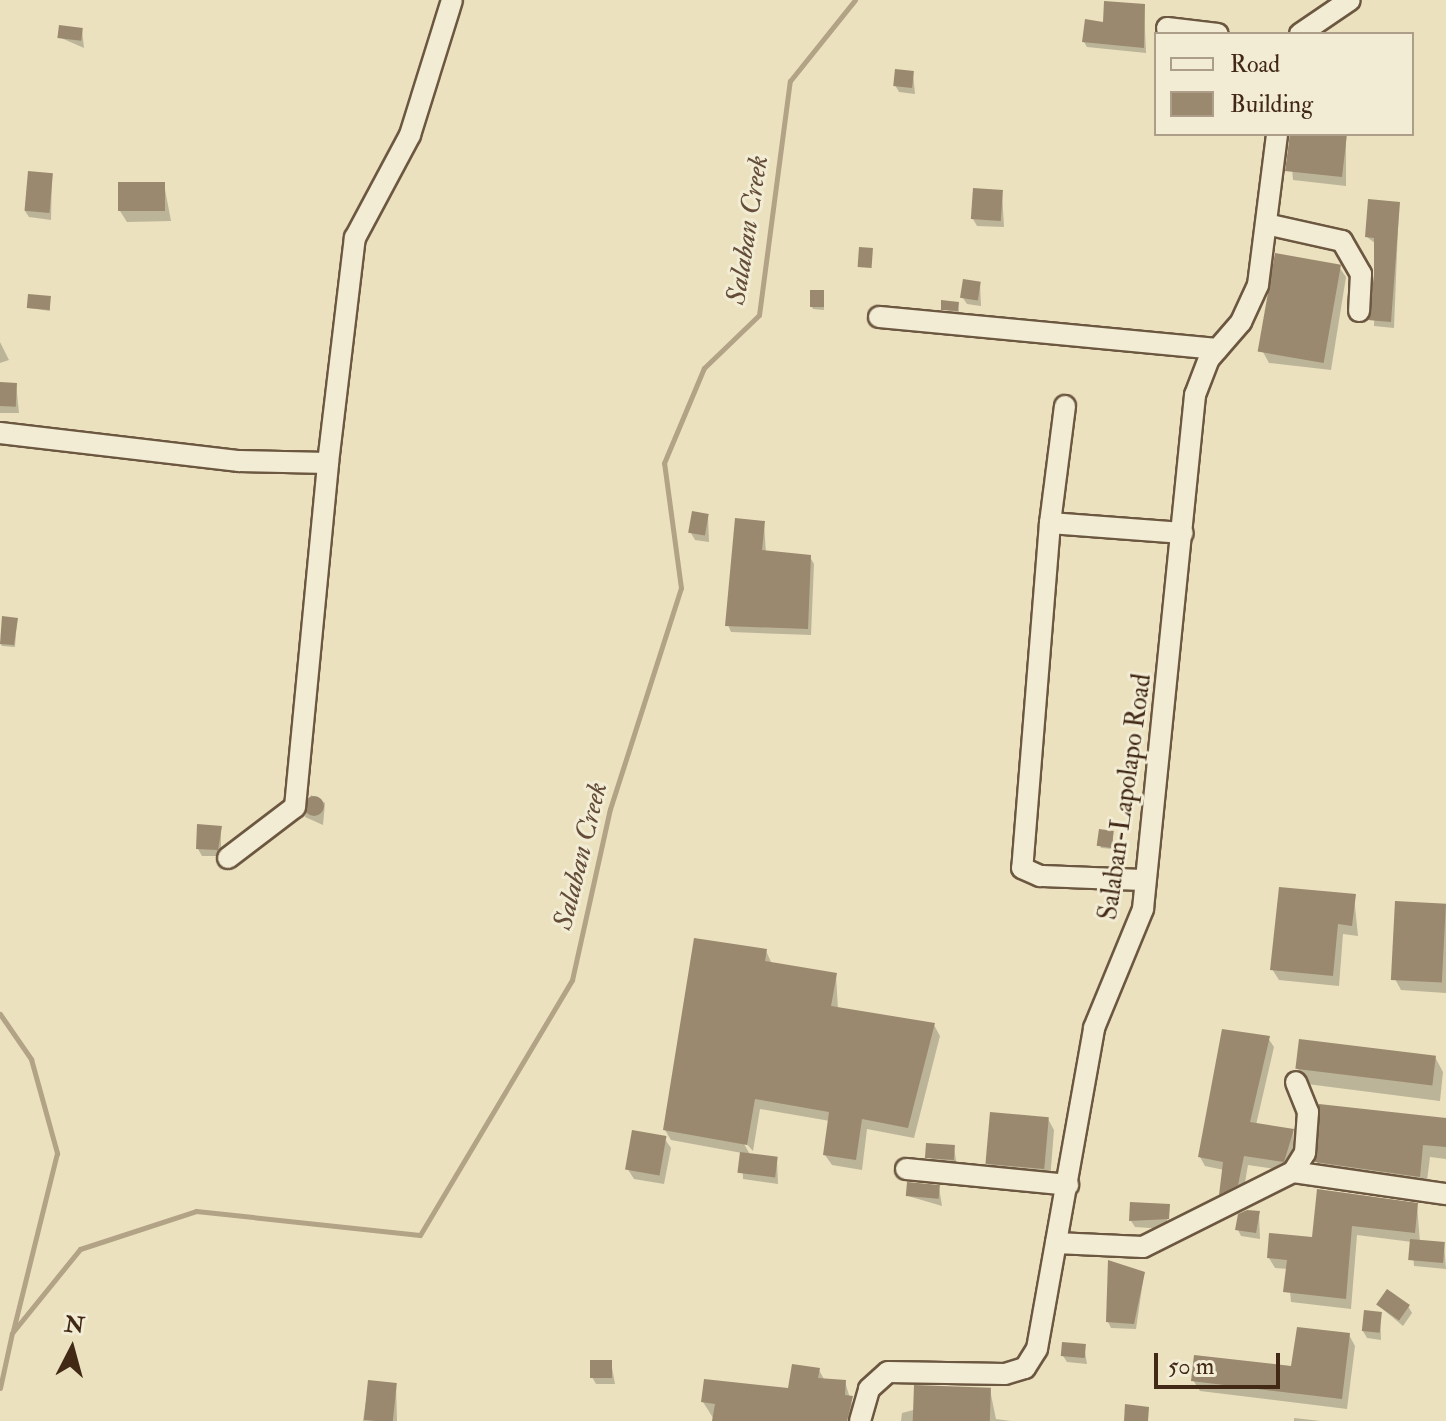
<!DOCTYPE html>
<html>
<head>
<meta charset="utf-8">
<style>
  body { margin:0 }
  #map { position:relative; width:1446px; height:1421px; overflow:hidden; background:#ebe1bf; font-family:"IM FELL Double Pica",serif }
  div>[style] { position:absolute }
  .shadow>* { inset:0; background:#0003 }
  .stream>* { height:5px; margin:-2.5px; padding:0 2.5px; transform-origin:2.5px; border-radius:2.5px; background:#b2a286 }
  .building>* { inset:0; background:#9a896e; transform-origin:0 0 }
  .round { border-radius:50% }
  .roads { filter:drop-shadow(2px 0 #6c5740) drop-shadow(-2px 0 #6c5740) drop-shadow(0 2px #6c5740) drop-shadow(0 -2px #6c5740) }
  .minor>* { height:20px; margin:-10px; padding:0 10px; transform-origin:10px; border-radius:10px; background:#f2ecd5 }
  span { translate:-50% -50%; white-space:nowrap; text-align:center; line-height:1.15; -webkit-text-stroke:6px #f2ecd5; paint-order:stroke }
  .street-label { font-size:26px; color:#422916 }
  .water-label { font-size:28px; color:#644d38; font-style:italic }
  .legend { position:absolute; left:1154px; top:32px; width:260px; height:104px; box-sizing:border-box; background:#f2ecd5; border:2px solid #ac9e89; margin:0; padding:10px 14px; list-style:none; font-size:24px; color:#422916 }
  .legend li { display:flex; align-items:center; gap:16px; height:40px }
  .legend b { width:40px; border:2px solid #ac9e89 }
  .north { position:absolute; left:32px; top:1309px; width:80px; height:80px; -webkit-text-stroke:6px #f2ecd5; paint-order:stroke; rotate:6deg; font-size:22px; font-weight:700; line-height:32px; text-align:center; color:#422916 }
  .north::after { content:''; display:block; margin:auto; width:28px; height:36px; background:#422916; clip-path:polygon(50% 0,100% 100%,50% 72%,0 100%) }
  .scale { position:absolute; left:1154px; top:1353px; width:126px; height:36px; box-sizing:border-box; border:4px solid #422916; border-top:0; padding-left:10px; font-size:24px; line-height:28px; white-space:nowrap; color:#422916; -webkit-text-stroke:6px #f2ecd5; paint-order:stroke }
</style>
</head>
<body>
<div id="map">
  <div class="shadow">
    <i style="clip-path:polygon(1144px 6px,1146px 53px,1087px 47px,1084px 42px,1105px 24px)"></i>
    <i style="clip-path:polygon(82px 30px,84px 48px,59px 37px)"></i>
    <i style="clip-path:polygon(913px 73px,915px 94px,899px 92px,895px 85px)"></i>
    <i style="clip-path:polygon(1289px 134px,1346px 135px,1346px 186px,1293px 180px)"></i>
    <i style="clip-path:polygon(52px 175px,51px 220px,29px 217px,25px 211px)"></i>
    <i style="clip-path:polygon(164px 184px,171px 221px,127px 222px,120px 211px)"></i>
    <i style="clip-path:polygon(1002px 192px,1004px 227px,977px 226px,973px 219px)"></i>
    <i style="clip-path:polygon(1399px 204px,1394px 328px,1374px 326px,1376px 244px,1367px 237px)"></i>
    <i style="clip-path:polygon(1339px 267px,1346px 277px,1331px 370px,1269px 363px,1263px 352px)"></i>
    <i style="clip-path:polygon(980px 284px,981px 306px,967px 304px,963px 298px)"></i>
    <i style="clip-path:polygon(823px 292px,824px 310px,813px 309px,812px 307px)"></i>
    <i style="clip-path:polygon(50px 298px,50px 311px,29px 308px)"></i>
    <i style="clip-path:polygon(958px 303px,959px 313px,943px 309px)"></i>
    <i style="clip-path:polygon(0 342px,9px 360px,0 363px)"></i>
    <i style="clip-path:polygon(0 384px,16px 384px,19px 413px,0 413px)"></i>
    <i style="clip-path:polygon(708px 516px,709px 542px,695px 540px,691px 533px)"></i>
    <i style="clip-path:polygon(764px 523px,766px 553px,810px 557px,814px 564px,811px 635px,731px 632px,728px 625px)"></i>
    <i style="clip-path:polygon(17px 620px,15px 647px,2px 646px,0 643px)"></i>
    <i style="clip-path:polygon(311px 795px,325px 803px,323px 825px,305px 817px)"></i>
    <i style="clip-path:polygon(221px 828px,221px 856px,202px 856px,198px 849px)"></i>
    <i style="clip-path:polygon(1113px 832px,1113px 849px,1101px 848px,1100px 845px)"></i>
    <i style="clip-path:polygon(1354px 896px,1358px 936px,1343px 934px,1339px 986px,1279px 980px,1272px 969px)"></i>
    <i style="clip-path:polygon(1397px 903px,1446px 904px,1446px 993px,1401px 990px,1395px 979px)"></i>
    <i style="clip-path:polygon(766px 951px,772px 964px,836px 975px,838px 1009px,934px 1025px,940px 1036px,914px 1138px,867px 1129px,862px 1170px,832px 1165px,825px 1155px,830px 1121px,760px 1109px,753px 1151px,740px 1137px,751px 1156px,777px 1159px,778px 1184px,743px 1179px,742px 1153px,671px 1140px,665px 1130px)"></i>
    <i style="clip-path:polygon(1268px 1038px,1274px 1047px,1256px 1125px,1293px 1130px,1297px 1159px,1289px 1171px,1248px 1165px,1243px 1194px,1224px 1203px,1224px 1170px,1205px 1166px,1200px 1157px)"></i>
    <i style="clip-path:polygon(1435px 1057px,1443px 1072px,1440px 1101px,1307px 1084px,1298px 1069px)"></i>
    <i style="clip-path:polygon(1048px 1119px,1054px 1130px,1050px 1180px,993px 1174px,987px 1163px)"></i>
    <i style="clip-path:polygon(1446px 1120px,1446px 1159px,1430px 1157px,1426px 1189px,1324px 1175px,1317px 1162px)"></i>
    <i style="clip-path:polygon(664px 1138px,671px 1148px,664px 1184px,634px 1179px,627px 1168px)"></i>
    <i style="clip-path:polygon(954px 1147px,957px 1167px,927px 1157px)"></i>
    <i style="clip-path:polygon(939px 1187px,942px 1206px,908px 1196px)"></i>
    <i style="clip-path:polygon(1319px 1191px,1417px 1205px,1420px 1242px,1444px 1244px,1446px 1269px,1414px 1266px,1412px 1242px,1357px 1235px,1351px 1309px,1291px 1302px,1288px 1269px,1275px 1268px,1269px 1258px,1314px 1240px)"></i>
    <i style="clip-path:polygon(1169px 1206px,1166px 1229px,1135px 1227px,1131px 1221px)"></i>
    <i style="clip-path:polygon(1259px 1214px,1260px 1239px,1241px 1236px,1238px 1230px)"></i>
    <i style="clip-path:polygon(1144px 1274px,1136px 1329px,1111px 1328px,1108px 1322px)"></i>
    <i style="clip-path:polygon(1378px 1305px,1408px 1306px,1412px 1313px,1403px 1326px)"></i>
    <i style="clip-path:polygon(1380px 1314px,1381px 1340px,1367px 1338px,1363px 1331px)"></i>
    <i style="clip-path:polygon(1349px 1335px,1355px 1346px,1347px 1409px,1200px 1391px,1193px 1380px,1292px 1368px)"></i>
    <i style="clip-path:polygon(1084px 1346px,1087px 1364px,1067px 1362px,1063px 1356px)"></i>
    <i style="clip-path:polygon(611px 1362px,615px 1384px,596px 1384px,592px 1377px)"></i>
    <i style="clip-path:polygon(819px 1370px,825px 1381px,845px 1382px,857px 1421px,715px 1421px,703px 1402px,790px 1391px)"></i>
    <i style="clip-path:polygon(369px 1382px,396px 1385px,397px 1421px,363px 1421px)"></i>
    <i style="clip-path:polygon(990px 1390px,996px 1419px,1011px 1421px,901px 1421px,902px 1413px)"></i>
    <i style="clip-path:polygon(1294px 1418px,1321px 1421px,1294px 1421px)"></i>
  </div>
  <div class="stream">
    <i style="left:0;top:1014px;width:55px;rotate:55.4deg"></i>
    <i style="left:31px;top:1059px;width:98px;rotate:74.5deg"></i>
    <i style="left:57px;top:1153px;width:183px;rotate:103.9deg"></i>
    <i style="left:0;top:1388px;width:56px;rotate:-77.7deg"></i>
    <i style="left:12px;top:1333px;width:108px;rotate:-51deg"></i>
    <i style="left:80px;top:1249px;width:122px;rotate:-18.1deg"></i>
    <i style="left:196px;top:1211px;width:225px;rotate:6.1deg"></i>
    <i style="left:420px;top:1235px;width:297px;rotate:-59.2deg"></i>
    <i style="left:572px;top:980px;width:175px;rotate:-77.5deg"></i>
    <i style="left:610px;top:809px;width:232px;rotate:-72.2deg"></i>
    <i style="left:681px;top:588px;width:126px;rotate:-97.7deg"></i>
    <i style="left:664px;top:463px;width:103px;rotate:-67.2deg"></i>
    <i style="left:704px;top:368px;width:76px;rotate:-43.9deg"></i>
    <i style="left:759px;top:315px;width:236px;rotate:-82.5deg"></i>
    <i style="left:790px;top:81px;width:104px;rotate:-51.3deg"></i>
  </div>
  <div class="building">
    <i style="clip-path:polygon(1104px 1px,1145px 4px,1144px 48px,1082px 42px,1085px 19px,1103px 22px)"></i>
    <i style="left:59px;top:25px;width:24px;height:13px;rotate:7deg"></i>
    <i style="left:895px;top:69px;width:19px;height:17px;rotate:6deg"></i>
    <i style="clip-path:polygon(1290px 134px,1347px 134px,1342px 177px,1285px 171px)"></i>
    <i style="left:28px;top:171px;width:25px;height:40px;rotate:5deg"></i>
    <i style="left:118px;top:182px;width:47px;height:29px"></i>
    <i style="left:973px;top:188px;width:30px;height:31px;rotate:4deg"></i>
    <i style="clip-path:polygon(1368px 199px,1400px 202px,1391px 322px,1368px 320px,1374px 275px,1374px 238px,1365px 237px)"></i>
    <i style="left:859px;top:247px;width:14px;height:20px;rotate:4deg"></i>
    <i style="left:1275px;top:253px;width:67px;height:100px;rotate:10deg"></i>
    <i style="left:963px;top:279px;width:18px;height:19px;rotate:9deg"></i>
    <i style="left:810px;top:290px;width:14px;height:17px"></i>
    <i style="left:28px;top:294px;width:23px;height:14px;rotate:5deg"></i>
    <i style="clip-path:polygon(941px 300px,959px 302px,958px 311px,941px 310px)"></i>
    <i style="left:0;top:382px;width:17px;height:24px;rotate:3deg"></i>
    <i style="left:692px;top:511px;width:17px;height:22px;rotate:10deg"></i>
    <i style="clip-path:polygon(735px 518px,765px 521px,762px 550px,811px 555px,808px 629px,725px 626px)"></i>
    <i style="clip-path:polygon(2px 616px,18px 618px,14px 645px,0 644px)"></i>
    <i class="round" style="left:304px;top:796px;width:20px;height:20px"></i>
    <i style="clip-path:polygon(197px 824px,222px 826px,218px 850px,196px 849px)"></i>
    <i style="left:1099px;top:829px;width:15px;height:17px;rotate:8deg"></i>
    <i style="clip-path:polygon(1279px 887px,1356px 894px,1352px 926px,1338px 924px,1333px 976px,1270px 970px)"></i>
    <i style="left:1395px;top:901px;width:51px;height:79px;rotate:3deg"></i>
    <i style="clip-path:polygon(694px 938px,767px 949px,765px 961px,837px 973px,831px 1006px,935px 1023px,908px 1128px,862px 1119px,856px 1160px,823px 1155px,829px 1112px,755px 1099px,747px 1145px,663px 1130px)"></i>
    <i style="clip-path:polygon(1222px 1029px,1270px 1036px,1250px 1122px,1294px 1129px,1284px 1162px,1244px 1156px,1238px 1185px,1219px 1195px,1223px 1162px,1198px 1157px)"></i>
    <i style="left:1299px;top:1039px;width:138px;height:30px;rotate:7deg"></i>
    <i style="clip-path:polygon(1319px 1104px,1446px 1118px,1446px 1147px,1423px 1145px,1420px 1177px,1315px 1162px)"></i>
    <i style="left:990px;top:1112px;width:59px;height:52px;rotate:5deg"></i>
    <i style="left:632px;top:1130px;width:35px;height:40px;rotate:10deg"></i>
    <i style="left:926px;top:1143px;width:29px;height:15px;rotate:4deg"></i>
    <i style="left:740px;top:1152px;width:38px;height:21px;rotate:7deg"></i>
    <i style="left:907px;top:1182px;width:33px;height:14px;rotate:5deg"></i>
    <i style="clip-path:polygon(1317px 1189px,1418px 1203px,1415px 1233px,1352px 1226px,1346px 1299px,1283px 1292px,1287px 1260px,1267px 1258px,1269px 1233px,1312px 1237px)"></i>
    <i style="clip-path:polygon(1130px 1202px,1170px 1204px,1169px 1219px,1129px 1221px)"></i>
    <i style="clip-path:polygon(1247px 1210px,1260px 1211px,1256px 1233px,1235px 1230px,1238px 1214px)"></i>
    <i style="left:1410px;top:1239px;width:35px;height:21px;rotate:5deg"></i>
    <i style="clip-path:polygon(1108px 1260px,1145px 1272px,1134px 1324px,1106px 1322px)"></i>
    <i style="left:1387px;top:1289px;width:28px;height:19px;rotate:35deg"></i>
    <i style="left:1364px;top:1310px;width:18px;height:21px;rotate:6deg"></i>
    <i style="clip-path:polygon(1297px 1327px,1350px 1333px,1342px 1399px,1191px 1381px,1194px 1355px,1291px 1366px)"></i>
    <i style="left:1062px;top:1342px;width:24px;height:14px;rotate:5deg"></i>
    <i style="left:590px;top:1360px;width:22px;height:18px"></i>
    <i style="clip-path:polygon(792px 1364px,820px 1368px,818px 1378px,846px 1380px,845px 1395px,853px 1396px,847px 1421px,712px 1421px,715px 1404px,701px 1402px,704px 1379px,788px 1388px)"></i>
    <i style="left:368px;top:1380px;width:29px;height:40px;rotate:6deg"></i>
    <i style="left:914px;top:1385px;width:77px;height:36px;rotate:2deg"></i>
    <i style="clip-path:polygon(1125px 1404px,1149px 1407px,1148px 1421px,1124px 1421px)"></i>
  </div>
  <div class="roads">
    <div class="minor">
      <i style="left:1167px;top:28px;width:51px;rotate:6.7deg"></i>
      <i style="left:1300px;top:34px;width:60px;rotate:-34.2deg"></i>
      <i style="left:1266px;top:224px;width:78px;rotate:12.6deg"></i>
      <i style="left:1342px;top:241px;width:38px;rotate:60deg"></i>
      <i style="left:1361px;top:274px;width:37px;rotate:93deg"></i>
      <i style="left:879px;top:317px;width:340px;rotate:5.4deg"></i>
      <i style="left:1065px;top:406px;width:118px;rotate:97.3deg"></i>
      <i style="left:1050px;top:523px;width:133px;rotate:4.3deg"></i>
      <i style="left:0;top:433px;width:241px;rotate:6.7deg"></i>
      <i style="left:239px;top:461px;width:89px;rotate:1.3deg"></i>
      <i style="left:328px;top:463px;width:227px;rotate:-83.2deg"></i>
      <i style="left:355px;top:238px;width:117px;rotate:-61.9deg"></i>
      <i style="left:410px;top:135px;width:141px;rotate:-72.7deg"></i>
      <i style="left:1050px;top:523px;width:346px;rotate:94.6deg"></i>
      <i style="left:1022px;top:868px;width:20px;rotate:24deg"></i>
      <i style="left:1040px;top:876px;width:105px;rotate:2.2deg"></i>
      <i style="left:228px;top:858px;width:84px;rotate:-37.3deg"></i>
      <i style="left:295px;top:807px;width:346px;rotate:-84.5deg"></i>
      <i style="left:906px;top:1169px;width:163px;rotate:5.6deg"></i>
      <i style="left:1293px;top:1172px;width:155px;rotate:8.2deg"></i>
      <i style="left:1056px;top:1243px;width:87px;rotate:2.6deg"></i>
      <i style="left:1143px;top:1247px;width:168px;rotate:-26.6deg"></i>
      <i style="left:1293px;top:1172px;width:22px;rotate:-58deg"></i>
      <i style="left:1305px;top:1153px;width:41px;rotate:-85.8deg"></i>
      <i style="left:1308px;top:1112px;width:32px;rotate:-112deg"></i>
      <i style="left:860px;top:1421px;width:33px;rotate:-74deg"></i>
      <i style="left:869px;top:1389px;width:25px;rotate:-42deg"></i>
      <i style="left:888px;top:1372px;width:117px;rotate:1deg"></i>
      <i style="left:1005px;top:1374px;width:21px;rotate:-17deg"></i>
      <i style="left:1025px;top:1368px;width:22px;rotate:-58deg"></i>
      <i style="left:1037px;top:1349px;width:326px;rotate:-79.9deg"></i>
      <i style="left:1094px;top:1028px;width:129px;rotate:-67.6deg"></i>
      <i style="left:1143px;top:909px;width:517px;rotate:-84.22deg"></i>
      <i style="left:1195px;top:395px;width:39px;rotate:-69deg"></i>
      <i style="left:1209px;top:359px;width:49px;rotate:-49.1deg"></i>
      <i style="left:1241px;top:322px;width:41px;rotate:-65.3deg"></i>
      <i style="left:1258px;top:285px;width:152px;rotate:-82.8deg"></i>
    </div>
  </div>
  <div class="street-label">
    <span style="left:1126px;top:797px;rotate:-82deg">Salaban-Lapolapo Road</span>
  </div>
  <div class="water-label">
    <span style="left:748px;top:230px;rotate:-81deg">Salaban Creek</span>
    <span style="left:581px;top:856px;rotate:-76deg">Salaban Creek</span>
  </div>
  <ul class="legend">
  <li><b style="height:10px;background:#f2ecd5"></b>Road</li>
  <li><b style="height:22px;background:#9a896e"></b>Building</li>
  </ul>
  <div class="north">N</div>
  <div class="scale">50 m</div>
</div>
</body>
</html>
